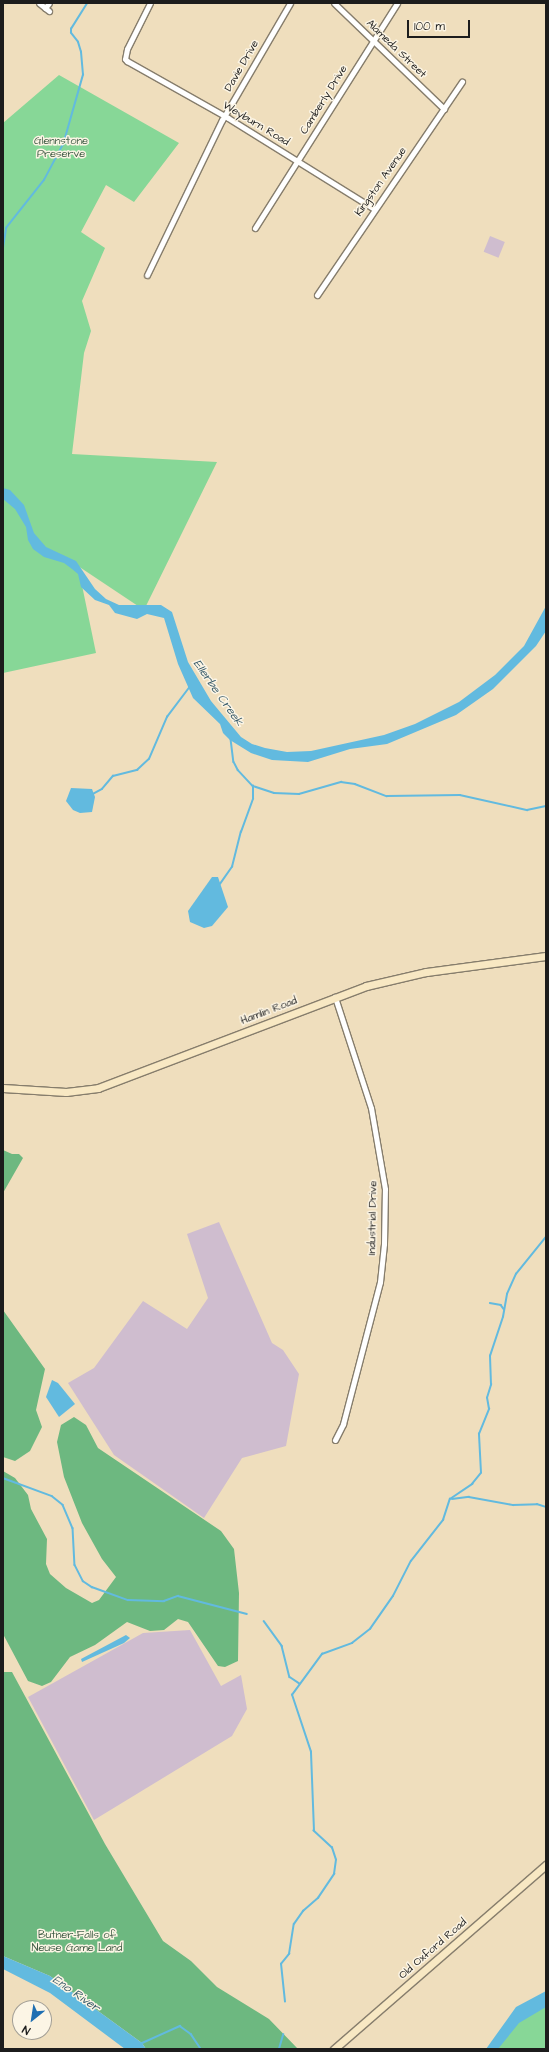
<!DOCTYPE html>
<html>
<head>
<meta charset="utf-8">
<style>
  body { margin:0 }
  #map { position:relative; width:549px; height:2052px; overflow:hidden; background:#efdebd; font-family:"Architects Daughter",sans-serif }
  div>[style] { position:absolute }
  .industrial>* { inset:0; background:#cfbdcf; transform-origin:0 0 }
  .green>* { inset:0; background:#87d797 }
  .forest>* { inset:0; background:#6db880 }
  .water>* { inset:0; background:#62badf }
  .stream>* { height:1.5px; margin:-0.75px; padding:0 0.75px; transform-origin:0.75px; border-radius:0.75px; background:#62badf }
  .roads { filter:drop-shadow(1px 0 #867d6c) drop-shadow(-1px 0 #867d6c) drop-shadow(0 1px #867d6c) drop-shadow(0 -1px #867d6c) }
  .street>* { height:5px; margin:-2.5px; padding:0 2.5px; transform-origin:2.5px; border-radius:2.5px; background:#fff }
  .secondary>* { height:7px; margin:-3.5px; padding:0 3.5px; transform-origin:3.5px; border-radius:3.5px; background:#f8e8c3 }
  span { translate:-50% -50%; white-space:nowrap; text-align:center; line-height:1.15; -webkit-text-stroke:3px #fcf5e5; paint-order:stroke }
  .street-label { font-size:11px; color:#1c1c1c }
  .park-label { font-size:11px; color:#415d47 }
  .water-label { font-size:12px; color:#385b6a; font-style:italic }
  .frame { position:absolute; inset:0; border:4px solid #1c1c1c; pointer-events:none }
  .north { position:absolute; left:12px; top:2000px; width:40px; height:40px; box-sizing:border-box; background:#fcf5e5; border:1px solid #a29e95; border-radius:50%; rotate:210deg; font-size:11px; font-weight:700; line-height:16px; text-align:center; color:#1c1c1c }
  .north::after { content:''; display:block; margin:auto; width:14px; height:18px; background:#1f6fb2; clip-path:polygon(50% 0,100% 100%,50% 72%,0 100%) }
  .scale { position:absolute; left:407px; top:20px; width:63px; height:18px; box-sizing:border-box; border:2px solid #1c1c1c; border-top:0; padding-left:5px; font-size:12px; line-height:14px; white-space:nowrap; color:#1c1c1c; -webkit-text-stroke:3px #fcf5e5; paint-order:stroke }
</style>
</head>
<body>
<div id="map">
  <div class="industrial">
    <i style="left:490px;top:236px;width:16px;height:17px;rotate:22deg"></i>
    <i style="clip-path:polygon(219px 1222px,272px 1343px,283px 1350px,299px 1374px,286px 1446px,242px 1458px,204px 1518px,114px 1455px,68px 1383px,94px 1368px,143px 1301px,187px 1329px,208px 1298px,187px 1234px)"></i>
    <i style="clip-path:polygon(190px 1630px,221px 1686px,241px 1675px,247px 1709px,232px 1736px,94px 1820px,28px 1697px,143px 1633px)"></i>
  </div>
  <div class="green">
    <i style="clip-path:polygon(59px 75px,179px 143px,134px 202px,106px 185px,81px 232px,105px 248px,82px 301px,91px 331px,84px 353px,72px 454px,217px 462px,144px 610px,78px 566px,96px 653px,3px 673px,3px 123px)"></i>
    <i style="clip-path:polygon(546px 2000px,546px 2049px,491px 2049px,493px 2044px)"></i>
  </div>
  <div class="forest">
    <i style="clip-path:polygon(3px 1150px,12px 1154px,19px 1154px,23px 1158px,3px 1193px)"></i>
    <i style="clip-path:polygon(3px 1310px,45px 1369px,36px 1410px,42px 1427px,30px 1451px,15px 1461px,3px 1457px)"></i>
    <i style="clip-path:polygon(74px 1417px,86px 1425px,98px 1448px,221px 1531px,234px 1549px,239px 1593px,238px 1661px,225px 1667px,218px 1666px,188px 1622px,178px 1619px,164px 1630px,150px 1631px,127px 1622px,95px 1645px,70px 1657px,51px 1682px,42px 1686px,28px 1681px,3px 1634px,3px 1471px,15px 1478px,28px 1495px,31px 1509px,47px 1539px,46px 1564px,50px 1574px,66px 1588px,92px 1603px,99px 1600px,116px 1577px,102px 1559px,82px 1523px,64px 1477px,57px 1442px,61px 1425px)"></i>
    <i style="clip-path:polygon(3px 1672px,12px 1672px,105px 1844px,163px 1941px,191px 1961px,217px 1987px,269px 2019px,298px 2049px,146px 2049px,142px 2043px,50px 1976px,3px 1956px)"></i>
  </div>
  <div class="water">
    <i style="clip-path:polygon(3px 488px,10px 490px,24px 505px,34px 533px,46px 547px,76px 561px,95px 589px,106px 599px,119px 605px,161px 605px,172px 612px,188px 662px,211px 701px,241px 737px,252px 744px,265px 748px,287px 752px,311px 751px,384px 735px,415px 724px,459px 702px,495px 675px,524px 646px,546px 606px,546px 631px,536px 646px,493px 689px,456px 715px,387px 744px,350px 749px,308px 762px,272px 760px,251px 753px,230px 740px,223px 733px,220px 724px,193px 698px,178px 664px,164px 618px,147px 614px,137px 619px,115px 613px,109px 605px,95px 600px,81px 587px,78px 574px,72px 569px,64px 563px,44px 557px,33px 549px,28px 540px,26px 527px,15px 509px,3px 499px)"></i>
    <i style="clip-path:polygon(71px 788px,92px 789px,95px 797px,92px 812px,80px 813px,73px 810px,66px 801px)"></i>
    <i style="clip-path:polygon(212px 877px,218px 877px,228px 907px,212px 926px,204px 928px,190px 922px,188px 911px)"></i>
    <i style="clip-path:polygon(52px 1380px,58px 1383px,75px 1404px,59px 1417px,46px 1397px)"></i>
    <i style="clip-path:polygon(126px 1635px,130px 1638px,124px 1643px,82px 1662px,81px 1659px)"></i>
    <i style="clip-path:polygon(3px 1956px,50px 1976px,142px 2043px,146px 2049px,125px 2049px,50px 1993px,3px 1969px)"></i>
    <i style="clip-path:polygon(546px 1991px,546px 2007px,519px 2023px,498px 2049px,486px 2049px,516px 2007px)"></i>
  </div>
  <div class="stream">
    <i style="left:3px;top:248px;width:20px;rotate:-81deg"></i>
    <i style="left:6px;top:228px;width:61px;rotate:-51.6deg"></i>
    <i style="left:44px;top:180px;width:40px;rotate:-62deg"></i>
    <i style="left:63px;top:145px;width:73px;rotate:-74.1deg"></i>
    <i style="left:83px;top:75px;width:23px;rotate:-95deg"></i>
    <i style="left:81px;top:52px;width:10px;rotate:-107deg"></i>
    <i style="left:78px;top:42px;width:11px;rotate:-128deg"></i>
    <i style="left:71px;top:33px;width:4px;rotate:-90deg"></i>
    <i style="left:71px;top:29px;width:31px;rotate:-58deg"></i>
    <i style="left:231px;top:739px;width:23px;rotate:83deg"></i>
    <i style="left:234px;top:762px;width:9px;rotate:63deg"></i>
    <i style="left:238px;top:770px;width:22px;rotate:47deg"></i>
    <i style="left:253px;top:786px;width:22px;rotate:18deg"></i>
    <i style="left:274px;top:793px;width:25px;rotate:2deg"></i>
    <i style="left:299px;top:794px;width:44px;rotate:-15.9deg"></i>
    <i style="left:341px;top:782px;width:14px;rotate:8deg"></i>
    <i style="left:355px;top:784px;width:34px;rotate:21deg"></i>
    <i style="left:387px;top:796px;width:73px;rotate:-0.8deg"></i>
    <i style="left:460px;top:795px;width:69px;rotate:12.6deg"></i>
    <i style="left:527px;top:810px;width:19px;rotate:-12deg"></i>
    <i style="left:93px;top:794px;width:10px;rotate:-29deg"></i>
    <i style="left:102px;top:789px;width:17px;rotate:-50deg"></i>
    <i style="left:113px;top:776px;width:25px;rotate:-14deg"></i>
    <i style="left:137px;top:770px;width:16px;rotate:-43deg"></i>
    <i style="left:149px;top:759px;width:46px;rotate:-66.8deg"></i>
    <i style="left:167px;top:717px;width:36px;rotate:-53deg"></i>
    <i style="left:220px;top:884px;width:21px;rotate:-55deg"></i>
    <i style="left:232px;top:867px;width:36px;rotate:-76deg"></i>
    <i style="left:241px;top:832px;width:35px;rotate:-70deg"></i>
    <i style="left:253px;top:799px;width:13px;rotate:-90deg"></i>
    <i style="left:490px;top:1303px;width:11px;rotate:10deg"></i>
    <i style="left:501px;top:1305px;width:5px;rotate:53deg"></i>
    <i style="left:3px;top:1478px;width:52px;rotate:20.2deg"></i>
    <i style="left:52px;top:1496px;width:14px;rotate:39deg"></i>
    <i style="left:63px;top:1505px;width:25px;rotate:67deg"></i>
    <i style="left:73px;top:1528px;width:37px;rotate:87deg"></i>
    <i style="left:75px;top:1565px;width:18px;rotate:63deg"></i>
    <i style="left:83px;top:1581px;width:11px;rotate:34deg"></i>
    <i style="left:92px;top:1587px;width:38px;rotate:20deg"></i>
    <i style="left:128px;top:1600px;width:36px;rotate:2deg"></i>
    <i style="left:164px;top:1601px;width:15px;rotate:-20deg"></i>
    <i style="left:178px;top:1596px;width:71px;rotate:14.6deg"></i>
    <i style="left:452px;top:1499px;width:17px;rotate:-7deg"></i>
    <i style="left:469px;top:1497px;width:45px;rotate:10.3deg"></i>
    <i style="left:513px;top:1505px;width:24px;rotate:-2deg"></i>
    <i style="left:537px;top:1504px;width:9px;rotate:18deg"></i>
    <i style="left:264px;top:1621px;width:31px;rotate:54deg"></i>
    <i style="left:282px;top:1646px;width:32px;rotate:76deg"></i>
    <i style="left:290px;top:1677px;width:11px;rotate:34deg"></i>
    <i style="left:285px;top:2002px;width:38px;rotate:-96deg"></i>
    <i style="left:281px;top:1964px;width:13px;rotate:-51deg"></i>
    <i style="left:289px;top:1954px;width:30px;rotate:-81deg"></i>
    <i style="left:294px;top:1924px;width:16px;rotate:-55deg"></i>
    <i style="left:303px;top:1911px;width:20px;rotate:-41deg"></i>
    <i style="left:318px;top:1898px;width:29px;rotate:-56deg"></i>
    <i style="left:334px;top:1874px;width:14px;rotate:-82deg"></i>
    <i style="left:336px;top:1860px;width:13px;rotate:-108deg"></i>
    <i style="left:332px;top:1848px;width:25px;rotate:-137deg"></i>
    <i style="left:314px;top:1831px;width:79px;rotate:-92.2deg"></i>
    <i style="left:311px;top:1752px;width:60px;rotate:-108.4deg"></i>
    <i style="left:292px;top:1695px;width:51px;rotate:-53.8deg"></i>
    <i style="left:322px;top:1654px;width:32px;rotate:-20deg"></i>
    <i style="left:352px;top:1643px;width:23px;rotate:-38deg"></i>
    <i style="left:370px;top:1629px;width:40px;rotate:-55.1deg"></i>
    <i style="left:393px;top:1596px;width:39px;rotate:-63deg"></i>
    <i style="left:411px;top:1561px;width:52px;rotate:-52deg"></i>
    <i style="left:443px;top:1520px;width:22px;rotate:-72deg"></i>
    <i style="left:450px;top:1499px;width:27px;rotate:-34deg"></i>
    <i style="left:472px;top:1484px;width:14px;rotate:-51deg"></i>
    <i style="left:481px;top:1473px;width:39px;rotate:-93deg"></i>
    <i style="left:479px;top:1434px;width:27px;rotate:-68deg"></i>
    <i style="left:489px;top:1409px;width:11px;rotate:-100deg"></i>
    <i style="left:487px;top:1398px;width:14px;rotate:-73deg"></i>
    <i style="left:491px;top:1385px;width:29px;rotate:-92deg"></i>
    <i style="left:490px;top:1356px;width:41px;rotate:-71.6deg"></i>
    <i style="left:503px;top:1317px;width:23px;rotate:-80deg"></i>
    <i style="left:507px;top:1294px;width:22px;rotate:-66deg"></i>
    <i style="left:516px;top:1274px;width:48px;rotate:-51deg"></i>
    <i style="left:140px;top:2044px;width:44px;rotate:-24.2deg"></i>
    <i style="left:180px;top:2026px;width:14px;rotate:36deg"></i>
    <i style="left:191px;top:2034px;width:18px;rotate:56deg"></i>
    <i style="left:279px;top:2049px;width:15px;rotate:-74deg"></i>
  </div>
  <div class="roads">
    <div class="street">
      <i style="left:39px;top:3px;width:13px;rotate:39deg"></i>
      <i style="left:150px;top:3px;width:51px;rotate:116.6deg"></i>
      <i style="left:127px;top:49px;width:10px;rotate:101deg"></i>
      <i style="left:125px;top:59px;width:3px;rotate:45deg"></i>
      <i style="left:127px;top:61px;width:116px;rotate:29.4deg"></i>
      <i style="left:228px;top:118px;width:172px;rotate:31.9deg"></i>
      <i style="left:334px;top:3px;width:153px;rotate:43.9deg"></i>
      <i style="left:45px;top:8px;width:6px;rotate:-51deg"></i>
      <i style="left:255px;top:228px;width:266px;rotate:-57.7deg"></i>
      <i style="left:147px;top:275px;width:172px;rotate:-64.2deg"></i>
      <i style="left:222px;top:120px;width:135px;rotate:-59.8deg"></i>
      <i style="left:317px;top:295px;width:258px;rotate:-55.8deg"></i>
      <i style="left:335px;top:1440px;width:18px;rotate:-63deg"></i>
      <i style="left:343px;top:1424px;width:147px;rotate:-75.4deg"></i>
      <i style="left:380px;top:1282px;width:38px;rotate:-84deg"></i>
      <i style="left:384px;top:1244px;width:55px;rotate:-89deg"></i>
      <i style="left:385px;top:1189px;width:82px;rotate:-99.8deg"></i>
      <i style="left:371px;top:1108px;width:117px;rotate:-108deg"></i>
    </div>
    <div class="secondary">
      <i style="left:3px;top:1088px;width:63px;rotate:3.6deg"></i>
      <i style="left:66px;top:1092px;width:32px;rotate:-7deg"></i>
      <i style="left:98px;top:1088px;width:287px;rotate:-20.8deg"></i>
      <i style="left:366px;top:986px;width:62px;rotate:-13.1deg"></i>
      <i style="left:426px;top:972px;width:121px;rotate:-7.6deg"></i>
      <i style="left:334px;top:2049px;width:281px;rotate:-41deg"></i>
    </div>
  </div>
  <div class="street-label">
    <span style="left:396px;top:49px;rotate:44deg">Alameda Street</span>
    <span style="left:242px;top:66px;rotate:-60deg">Davie Drive</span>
    <span style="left:324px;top:100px;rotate:-58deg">Camberly Drive</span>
    <span style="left:256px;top:124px;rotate:31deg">Weyburn Road</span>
    <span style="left:381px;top:182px;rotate:-55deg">Kingston Avenue</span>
    <span style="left:269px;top:1011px;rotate:-21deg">Hamlin Road</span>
    <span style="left:373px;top:1218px;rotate:-89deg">Industrial Drive</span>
    <span style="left:433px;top:1949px;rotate:-41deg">Old Oxford Road</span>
  </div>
  <div class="park-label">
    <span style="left:61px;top:148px">Glennstone<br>Preserve</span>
    <span style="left:77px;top:1942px">Butner-Falls of<br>Neuse Game Land</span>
  </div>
  <div class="water-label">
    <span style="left:218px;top:693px;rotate:55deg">Ellerbe Creek</span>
    <span style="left:76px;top:1994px;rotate:35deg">Eno River</span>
  </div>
  <div class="frame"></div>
  <div class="north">N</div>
  <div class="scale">100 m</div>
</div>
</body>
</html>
